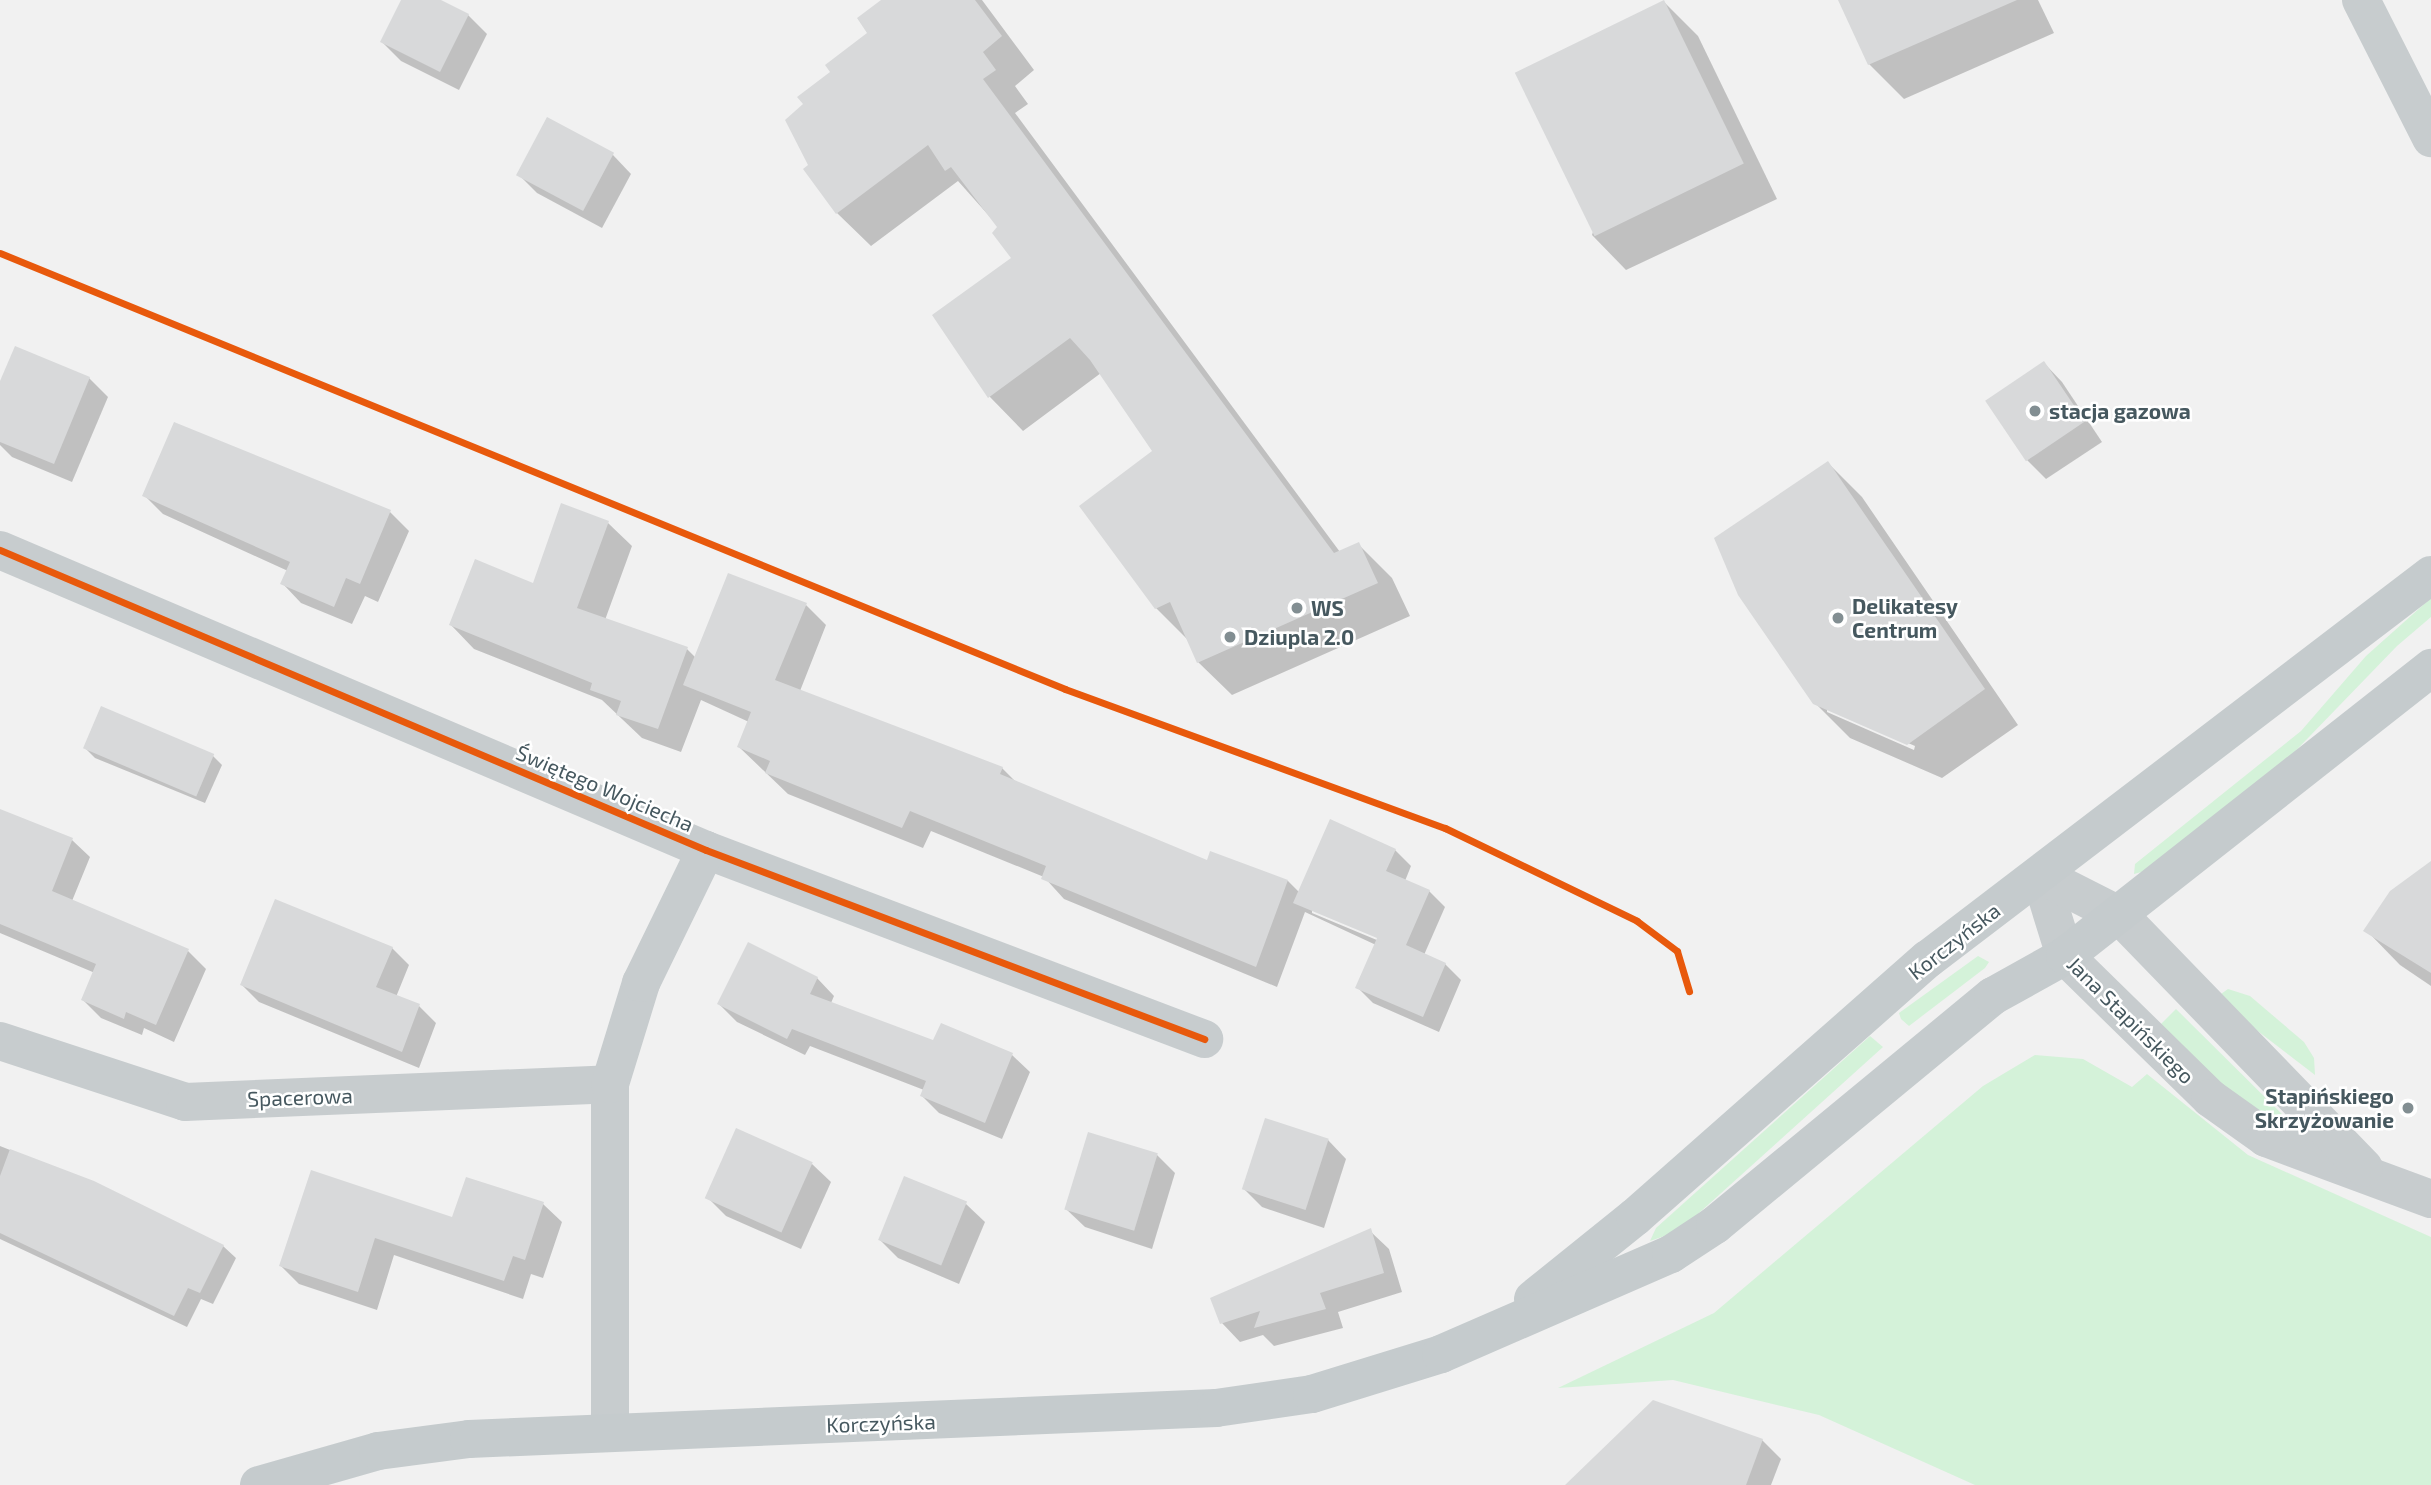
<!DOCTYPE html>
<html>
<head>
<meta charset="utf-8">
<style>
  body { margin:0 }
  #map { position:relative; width:2431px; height:1485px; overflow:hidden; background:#f1f1f1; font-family:"Exo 2",sans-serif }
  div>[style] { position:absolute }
  .green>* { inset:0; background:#d4f2d9 }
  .shadow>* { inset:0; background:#0003 }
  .building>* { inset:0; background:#d8d9da; transform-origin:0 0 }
  .minor>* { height:38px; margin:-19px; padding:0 19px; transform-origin:19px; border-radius:19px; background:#c7ccce }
  .major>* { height:38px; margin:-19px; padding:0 19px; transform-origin:19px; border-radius:19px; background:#c5cbcd }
  .cycleway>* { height:7px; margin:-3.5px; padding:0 3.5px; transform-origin:3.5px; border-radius:3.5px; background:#e8590c }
  .dots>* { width:19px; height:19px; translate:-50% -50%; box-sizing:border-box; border:4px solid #fff; border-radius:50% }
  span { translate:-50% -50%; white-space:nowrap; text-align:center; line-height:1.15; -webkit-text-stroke:5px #fff; paint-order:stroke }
  .poi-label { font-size:21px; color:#46585f; font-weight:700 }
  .left { translate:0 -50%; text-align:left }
  .right { translate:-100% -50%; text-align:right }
  .street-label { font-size:21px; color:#46585f }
</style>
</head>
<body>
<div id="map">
  <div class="green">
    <i style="clip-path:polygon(2431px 598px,2431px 617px,2397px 646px,2277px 770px,2145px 871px,2134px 874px,2135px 864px,2301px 731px,2366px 656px)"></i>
    <i style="clip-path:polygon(1978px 956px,1989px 962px,1985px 968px,1909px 1026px,1901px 1019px,1899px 1013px)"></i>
    <i style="clip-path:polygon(2228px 989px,2250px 996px,2304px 1042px,2314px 1058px,2315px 1075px,2246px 1022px,2221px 994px)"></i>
    <i style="clip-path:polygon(2176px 1009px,2285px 1117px,2288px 1121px,2283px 1129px,2251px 1110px,2158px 1027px)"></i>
    <i style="clip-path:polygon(1870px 1036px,1883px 1047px,1679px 1231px,1650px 1241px,1656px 1228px)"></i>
    <i style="clip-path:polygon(2035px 1055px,2083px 1059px,2132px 1087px,2147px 1074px,2248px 1155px,2431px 1237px,2431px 1485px,1975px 1485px,1819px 1415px,1673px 1380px,1558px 1388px,1714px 1313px,1983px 1086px)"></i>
  </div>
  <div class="shadow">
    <i style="clip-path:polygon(403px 0,437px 0,468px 15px,487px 34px,459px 90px,401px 61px,382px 42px)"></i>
    <i style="clip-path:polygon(884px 0,982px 0,1034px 70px,1015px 86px,1028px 104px,1015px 113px,1340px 552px,1358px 544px,1392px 578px,1410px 616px,1232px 695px,1198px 662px,1189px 641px,1156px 608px,1155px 451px,1101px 373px,1023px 431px,990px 397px,935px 316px,1013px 259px,999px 227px,958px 181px,871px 246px,837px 213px,810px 165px,806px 105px,870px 34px)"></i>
    <i style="clip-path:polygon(1840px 0,2038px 0,2054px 33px,1904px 99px,1869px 64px)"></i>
    <i style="clip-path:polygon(1664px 2px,1698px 36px,1777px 199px,1626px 270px,1592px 235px)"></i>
    <i style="clip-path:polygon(613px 155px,631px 174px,602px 228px,537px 193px,518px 174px)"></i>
    <i style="clip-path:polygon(2044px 363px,2062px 382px,2102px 442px,2046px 479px,2027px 460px)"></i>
    <i style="clip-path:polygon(89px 378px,108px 397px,72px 482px,12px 457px,0 445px,0 386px)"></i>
    <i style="clip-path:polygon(evenodd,1828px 463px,1862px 497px,2018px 725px,1942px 778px,1850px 738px,1814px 702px,1828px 463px,1827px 708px,1915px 746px,1914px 750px,1827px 712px,1827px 708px)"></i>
    <i style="clip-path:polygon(145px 496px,390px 512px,409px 531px,378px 602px,365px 596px,352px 624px,301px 603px,283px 584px,288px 571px,163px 514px)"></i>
    <i style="clip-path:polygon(evenodd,608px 523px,632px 546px,605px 620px,687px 649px,696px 658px,806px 605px,826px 625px,800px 691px,1002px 768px,1017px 783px,1208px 862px,1288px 881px,1300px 893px,1395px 850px,1411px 866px,1405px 881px,1429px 891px,1445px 907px,1424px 955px,1445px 964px,1461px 980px,1439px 1032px,1373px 1003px,1357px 987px,1376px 945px,1305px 912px,1277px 987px,1064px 899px,1044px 877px,931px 831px,923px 848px,788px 794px,739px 747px,749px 722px,701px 700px,681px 752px,642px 738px,602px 700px,474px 649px,451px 625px,534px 585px,608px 523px,1312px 909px,1386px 939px,1384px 943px,1312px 913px,1312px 909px)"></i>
    <i style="clip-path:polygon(86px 749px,213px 756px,222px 765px,205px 803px,95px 758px)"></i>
    <i style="clip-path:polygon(0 811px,72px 840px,90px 857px,72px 901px,188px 951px,206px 969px,174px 1042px,144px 1028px,142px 1035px,101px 1018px,83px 1000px,95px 973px,0 933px)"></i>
    <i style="clip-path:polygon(2431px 863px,2431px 986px,2400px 965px,2366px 930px)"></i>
    <i style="clip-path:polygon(392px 948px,409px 965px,396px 997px,419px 1006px,436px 1023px,419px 1068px,259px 1002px,242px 985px)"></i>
    <i style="clip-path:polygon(817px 978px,834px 996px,831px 1003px,934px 1042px,941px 1025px,1012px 1055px,1030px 1072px,1002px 1139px,939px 1113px,922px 1096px,924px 1090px,810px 1046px,805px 1055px,737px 1022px,719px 1004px)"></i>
    <i style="clip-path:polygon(1328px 1140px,1346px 1159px,1324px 1228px,1262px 1207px,1243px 1188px)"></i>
    <i style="clip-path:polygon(0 1146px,93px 1183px,223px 1246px,236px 1258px,213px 1304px,201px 1299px,187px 1327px,0 1239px)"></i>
    <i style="clip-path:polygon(1157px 1155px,1175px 1173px,1152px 1249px,1085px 1227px,1066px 1209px)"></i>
    <i style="clip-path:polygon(812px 1164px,831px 1182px,801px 1249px,726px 1216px,707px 1197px)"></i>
    <i style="clip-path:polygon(312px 1172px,454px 1219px,543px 1204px,562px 1222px,543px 1278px,531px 1274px,523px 1299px,394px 1255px,377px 1310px,299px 1284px,281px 1266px)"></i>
    <i style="clip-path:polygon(966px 1204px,985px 1222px,959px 1284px,898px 1258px,879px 1239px)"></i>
    <i style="clip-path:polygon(1370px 1231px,1389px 1249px,1402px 1292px,1338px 1312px,1343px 1328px,1274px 1346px,1263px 1335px,1240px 1342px,1222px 1323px)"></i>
    <i style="clip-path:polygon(1762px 1440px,1781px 1459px,1771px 1485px,1567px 1485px)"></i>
  </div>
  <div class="building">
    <i style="clip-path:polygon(401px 0,441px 0,469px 14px,440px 72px,380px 42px)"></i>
    <i style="clip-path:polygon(881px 0,975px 0,1002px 36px,983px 52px,996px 70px,983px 79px,1334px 553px,1359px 542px,1378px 583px,1197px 663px,1170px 602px,1155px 609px,1079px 506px,1152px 451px,1090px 360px,1070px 338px,988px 398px,932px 315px,1011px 258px,992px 233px,997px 227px,951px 167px,945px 171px,928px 145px,836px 214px,803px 169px,808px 165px,785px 120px,803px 104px,797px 97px,830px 72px,825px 65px,867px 33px,857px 18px)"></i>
    <i style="left:1664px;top:0;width:182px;height:166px;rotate:64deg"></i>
    <i style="clip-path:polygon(1838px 0,2017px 0,1868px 65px)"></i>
    <i style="left:547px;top:117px;width:76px;height:66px;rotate:28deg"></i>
    <i style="clip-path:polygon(15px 346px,90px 377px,54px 464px,0 442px,0 381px)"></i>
    <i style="left:2044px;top:361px;width:73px;height:71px;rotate:56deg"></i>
    <i style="clip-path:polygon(174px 422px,391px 510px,360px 584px,346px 578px,334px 607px,280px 584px,290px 562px,142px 496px)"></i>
    <i style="clip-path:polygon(1828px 461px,1985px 689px,1907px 745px,1813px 704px,1738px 595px,1714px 538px)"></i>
    <i style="clip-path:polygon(561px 503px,609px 521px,577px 608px,688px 647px,658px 729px,616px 715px,621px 701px,590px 690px,592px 683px,449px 625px,475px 559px,533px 583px)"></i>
    <i style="clip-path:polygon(728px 573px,807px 603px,775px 680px,1003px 767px,1000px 774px,1207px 860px,1210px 851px,1288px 880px,1256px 967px,1041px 879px,1046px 866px,910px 811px,902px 828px,765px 773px,770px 761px,737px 747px,751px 712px,683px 685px)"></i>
    <i style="left:101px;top:706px;width:123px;height:46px;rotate:23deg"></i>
    <i style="clip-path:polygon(0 809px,73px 838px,52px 891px,189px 949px,156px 1025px,126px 1012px,124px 1019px,81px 1000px,96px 964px,0 924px)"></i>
    <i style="clip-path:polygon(1330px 819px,1396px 849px,1386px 871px,1430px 890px,1406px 945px,1446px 963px,1423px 1017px,1355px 988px,1377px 938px,1293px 903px)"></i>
    <i style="clip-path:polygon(2431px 861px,2431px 973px,2363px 931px,2390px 891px)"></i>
    <i style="clip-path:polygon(275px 899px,393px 947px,376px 987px,420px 1004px,402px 1052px,240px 985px)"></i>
    <i style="clip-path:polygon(748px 942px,818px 977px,810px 994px,933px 1040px,941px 1023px,1013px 1053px,985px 1123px,920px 1096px,926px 1081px,792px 1029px,787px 1039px,717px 1004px)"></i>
    <i style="left:1265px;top:1118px;width:67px;height:75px;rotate:18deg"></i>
    <i style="left:736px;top:1128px;width:84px;height:77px;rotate:24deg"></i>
    <i style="left:1088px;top:1132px;width:73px;height:81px;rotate:17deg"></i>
    <i style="clip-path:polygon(10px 1149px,94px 1181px,224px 1245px,200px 1293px,188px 1288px,174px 1316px,0 1233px,0 1176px)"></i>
    <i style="clip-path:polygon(311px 1170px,452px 1217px,466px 1177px,544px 1202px,525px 1260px,513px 1256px,504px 1281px,375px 1238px,358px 1292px,279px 1266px)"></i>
    <i style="left:904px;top:1176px;width:68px;height:69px;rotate:22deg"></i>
    <i style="clip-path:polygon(1371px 1228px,1384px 1273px,1320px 1293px,1326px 1309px,1254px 1328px,1260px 1311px,1220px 1324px,1210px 1298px)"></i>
    <i style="clip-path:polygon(1653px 1400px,1763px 1439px,1746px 1485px,1565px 1485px)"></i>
  </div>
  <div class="minor">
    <i style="left:2361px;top:0;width:155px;rotate:63.1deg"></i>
    <i style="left:0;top:550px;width:767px;rotate:23.02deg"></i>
    <i style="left:706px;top:850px;width:533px;rotate:20.78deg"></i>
    <i style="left:2040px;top:875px;width:85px;rotate:72.8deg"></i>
    <i style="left:2065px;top:956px;width:203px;rotate:44.4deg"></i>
    <i style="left:2210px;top:1098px;width:69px;rotate:35.5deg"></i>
    <i style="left:2266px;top:1138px;width:176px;rotate:20.3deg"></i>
    <i style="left:2040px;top:875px;width:89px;rotate:26.9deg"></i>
    <i style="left:2119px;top:915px;width:352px;rotate:45.9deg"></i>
    <i style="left:0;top:1041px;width:195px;rotate:18.2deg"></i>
    <i style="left:185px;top:1102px;width:425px;rotate:-2.4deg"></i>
    <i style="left:610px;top:1431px;width:347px;rotate:-90deg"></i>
    <i style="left:610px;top:1084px;width:106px;rotate:-72.9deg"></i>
    <i style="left:641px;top:983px;width:148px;rotate:-64deg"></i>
  </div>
  <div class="major">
    <i style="left:1533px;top:1299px;width:131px;rotate:-38.8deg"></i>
    <i style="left:1635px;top:1217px;width:390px;rotate:-41.4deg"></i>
    <i style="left:1928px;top:959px;width:633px;rotate:-37.36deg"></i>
    <i style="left:259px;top:1485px;width:124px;rotate:-15.9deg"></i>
    <i style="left:378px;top:1451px;width:92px;rotate:-7.5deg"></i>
    <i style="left:469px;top:1439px;width:748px;rotate:-2.38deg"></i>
    <i style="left:1216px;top:1408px;width:97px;rotate:-8.3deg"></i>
    <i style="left:1312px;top:1394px;width:135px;rotate:-17.2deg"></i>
    <i style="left:1441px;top:1354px;width:251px;rotate:-23.5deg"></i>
    <i style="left:1671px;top:1254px;width:53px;rotate:-33.4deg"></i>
    <i style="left:1715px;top:1225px;width:360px;rotate:-39.5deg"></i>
    <i style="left:1993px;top:996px;width:82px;rotate:-29.1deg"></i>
    <i style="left:2065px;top:956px;width:466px;rotate:-38.2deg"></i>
  </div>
  <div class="cycleway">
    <i style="left:0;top:253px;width:1151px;rotate:22.26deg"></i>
    <i style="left:1065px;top:689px;width:405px;rotate:20.1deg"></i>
    <i style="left:1445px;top:828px;width:213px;rotate:25.8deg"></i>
    <i style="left:1637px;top:921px;width:50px;rotate:36.9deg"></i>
    <i style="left:1677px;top:951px;width:42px;rotate:73.3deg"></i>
    <i style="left:0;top:550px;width:767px;rotate:23.02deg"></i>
    <i style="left:706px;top:850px;width:533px;rotate:20.78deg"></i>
  </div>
  <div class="dots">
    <i style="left:2035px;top:411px;background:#828e92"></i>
    <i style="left:1297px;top:608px;background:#828e92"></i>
    <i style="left:1838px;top:618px;background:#828e92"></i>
    <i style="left:1230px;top:637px;background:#828e92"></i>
    <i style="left:2408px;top:1108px;background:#828e92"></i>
  </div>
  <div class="poi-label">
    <span class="left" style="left:2049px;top:411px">stacja gazowa</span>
    <span class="left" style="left:1852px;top:618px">Delikatesy<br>Centrum</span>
    <span class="left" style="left:1311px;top:608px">WS</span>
    <span class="left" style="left:1244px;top:637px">Dziupla 2.0</span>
    <span class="right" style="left:2394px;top:1108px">Stapińskiego<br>Skrzyżowanie</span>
  </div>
  <div class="street-label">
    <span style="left:605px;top:788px;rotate:23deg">Świętego Wojciecha</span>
    <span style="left:1954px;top:941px;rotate:-38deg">Korczyńska</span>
    <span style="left:2131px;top:1020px;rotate:45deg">Jana Stapińskiego</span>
    <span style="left:300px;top:1097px;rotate:-2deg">Spacerowa</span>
    <span style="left:881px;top:1423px;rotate:-2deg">Korczyńska</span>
  </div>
</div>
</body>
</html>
